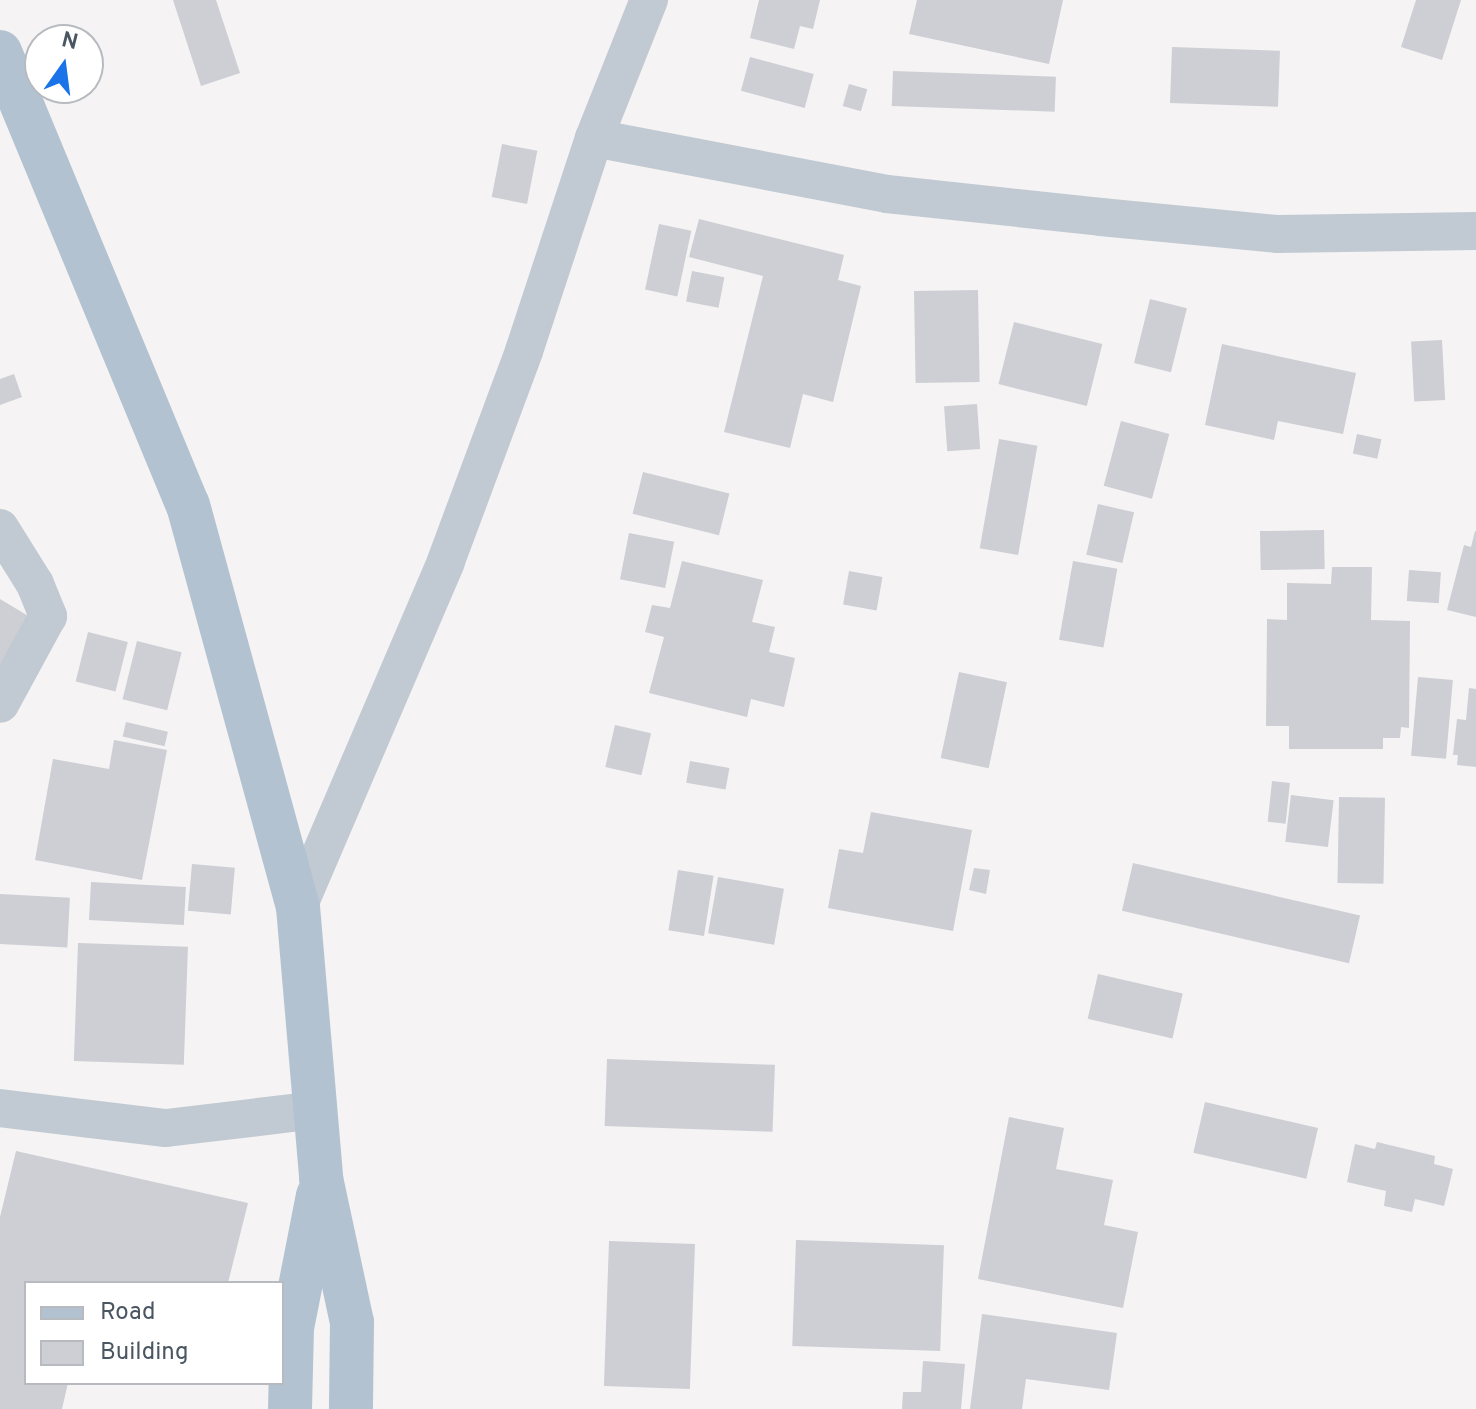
<!DOCTYPE html>
<html>
<head>
<meta charset="utf-8">
<style>
  body { margin:0 }
  #map { position:relative; width:1476px; height:1409px; overflow:hidden; background:#f5f3f3; font-family:Overpass,sans-serif }
  div>[style] { position:absolute }
  .building>* { inset:0; background:#cdcfd5; transform-origin:0 0 }
  .minor>* { height:38px; margin:-19px; padding:0 19px; transform-origin:19px; border-radius:19px; background:#c1cad2 }
  .primary>* { height:44px; margin:-22px; padding:0 22px; transform-origin:22px; border-radius:22px; background:#b3c2d1 }
  span { translate:-50% -50%; white-space:nowrap; text-align:center; line-height:1.15; -webkit-text-stroke:8px #fff; paint-order:stroke }
  .legend { position:absolute; left:24px; top:1281px; width:260px; height:104px; box-sizing:border-box; background:#fff; border:2px solid #b7bbc0; margin:0; padding:10px 14px; list-style:none; font-size:24px; color:#4a5661 }
  .legend li { display:flex; align-items:center; gap:16px; height:40px }
  .legend b { width:40px; border:2px solid #b7bbc0 }
  .north { position:absolute; left:24px; top:24px; width:80px; height:80px; box-sizing:border-box; background:#fff; border:2px solid #b7bbc0; border-radius:50%; rotate:14deg; font-size:22px; font-weight:700; line-height:32px; text-align:center; color:#4a5661 }
  .north::after { content:''; display:block; margin:auto; width:28px; height:36px; background:#1a73e8; clip-path:polygon(50% 0,100% 100%,50% 72%,0 100%) }
</style>
</head>
<body>
<div id="map">
  <div class="building">
    <i style="clip-path:polygon(173px 0,216px 0,240px 73px,201px 86px)"></i>
    <i style="clip-path:polygon(759px 0,820px 0,813px 29px,800px 26px,794px 49px,750px 38px)"></i>
    <i style="clip-path:polygon(917px 0,1063px 0,1049px 64px,909px 34px)"></i>
    <i style="clip-path:polygon(1416px 0,1461px 0,1442px 60px,1401px 47px)"></i>
    <i style="left:1172px;top:47px;width:108px;height:56px;rotate:2deg"></i>
    <i style="left:750px;top:57px;width:66px;height:35px;rotate:15deg"></i>
    <i style="left:893px;top:71px;width:163px;height:35px;rotate:2deg"></i>
    <i style="left:849px;top:84px;width:19px;height:23px;rotate:16deg"></i>
    <i style="left:502px;top:144px;width:36px;height:54px;rotate:11deg"></i>
    <i style="clip-path:polygon(699px 219px,844px 255px,838px 280px,861px 286px,833px 402px,803px 394px,790px 448px,724px 432px,763px 276px,689px 257px)"></i>
    <i style="left:659px;top:224px;width:33px;height:67px;rotate:12deg"></i>
    <i style="left:692px;top:271px;width:33px;height:31px;rotate:11deg"></i>
    <i style="left:978px;top:290px;width:92px;height:64px;rotate:89deg"></i>
    <i style="left:1150px;top:299px;width:38px;height:66px;rotate:14deg"></i>
    <i style="left:1014px;top:322px;width:91px;height:64px;rotate:14deg"></i>
    <i style="left:1442px;top:340px;width:60px;height:31px;rotate:87deg"></i>
    <i style="clip-path:polygon(1222px 344px,1356px 373px,1343px 434px,1278px 421px,1274px 440px,1205px 425px)"></i>
    <i style="clip-path:polygon(14px 374px,22px 397px,0 405px,0 379px)"></i>
    <i style="left:977px;top:404px;width:45px;height:33px;rotate:86deg"></i>
    <i style="left:1121px;top:421px;width:50px;height:67px;rotate:15deg"></i>
    <i style="left:1357px;top:434px;width:25px;height:20px;rotate:12deg"></i>
    <i style="left:999px;top:439px;width:39px;height:111px;rotate:10deg"></i>
    <i style="left:643px;top:472px;width:89px;height:43px;rotate:14deg"></i>
    <i style="left:1098px;top:504px;width:37px;height:52px;rotate:13deg"></i>
    <i style="left:1324px;top:530px;width:39px;height:64px;rotate:89deg"></i>
    <i style="clip-path:polygon(1475px 531px,1476px 531px,1476px 617px,1447px 610px,1464px 545px,1471px 547px)"></i>
    <i style="left:629px;top:533px;width:46px;height:47px;rotate:11deg"></i>
    <i style="clip-path:polygon(682px 561px,763px 580px,752px 622px,775px 627px,769px 652px,795px 658px,784px 707px,751px 699px,747px 717px,649px 693px,664px 637px,645px 632px,652px 605px,670px 608px)"></i>
    <i style="left:1073px;top:561px;width:45px;height:80px;rotate:10deg"></i>
    <i style="clip-path:polygon(1332px 567px,1372px 567px,1371px 620px,1410px 621px,1409px 728px,1401px 727px,1400px 738px,1383px 738px,1383px 749px,1289px 749px,1289px 726px,1266px 726px,1267px 619px,1287px 620px,1287px 583px,1331px 584px)"></i>
    <i style="left:1409px;top:570px;width:32px;height:31px;rotate:4deg"></i>
    <i style="left:849px;top:571px;width:34px;height:34px;rotate:10deg"></i>
    <i style="clip-path:polygon(0 599px,30px 617px,0 665px)"></i>
    <i style="left:88px;top:632px;width:41px;height:51px;rotate:14deg"></i>
    <i style="left:137px;top:641px;width:46px;height:60px;rotate:14deg"></i>
    <i style="left:959px;top:672px;width:49px;height:88px;rotate:12deg"></i>
    <i style="left:1418px;top:677px;width:35px;height:79px;rotate:5deg"></i>
    <i style="clip-path:polygon(1469px 688px,1476px 689px,1476px 767px,1457px 765px,1458px 755px,1453px 755px,1457px 719px,1466px 720px)"></i>
    <i style="left:126px;top:722px;width:43px;height:15px;rotate:13deg"></i>
    <i style="left:615px;top:725px;width:37px;height:43px;rotate:13deg"></i>
    <i style="clip-path:polygon(114px 740px,167px 750px,142px 880px,35px 860px,53px 759px,109px 769px)"></i>
    <i style="left:690px;top:761px;width:40px;height:22px;rotate:10deg"></i>
    <i style="left:1272px;top:781px;width:18px;height:41px;rotate:6deg"></i>
    <i style="left:1291px;top:795px;width:43px;height:47px;rotate:7deg"></i>
    <i style="left:1339px;top:797px;width:46px;height:86px;rotate:1deg"></i>
    <i style="clip-path:polygon(871px 812px,972px 830px,953px 931px,828px 908px,839px 849px,863px 853px)"></i>
    <i style="left:1133px;top:863px;width:233px;height:49px;rotate:13deg"></i>
    <i style="left:192px;top:864px;width:43px;height:47px;rotate:5deg"></i>
    <i style="clip-path:polygon(974px 868px,990px 870px,986px 894px,969px 890px)"></i>
    <i style="left:678px;top:870px;width:36px;height:61px;rotate:9deg"></i>
    <i style="left:718px;top:877px;width:67px;height:57px;rotate:10deg"></i>
    <i style="left:91px;top:882px;width:95px;height:38px;rotate:3deg"></i>
    <i style="left:0;top:894px;width:70px;height:50px;rotate:3deg"></i>
    <i style="left:78px;top:943px;width:110px;height:118px;rotate:2deg"></i>
    <i style="left:1098px;top:974px;width:87px;height:46px;rotate:13deg"></i>
    <i style="left:607px;top:1059px;width:168px;height:67px;rotate:2deg"></i>
    <i style="left:1205px;top:1102px;width:116px;height:52px;rotate:13deg"></i>
    <i style="clip-path:polygon(1009px 1117px,1064px 1128px,1056px 1169px,1113px 1180px,1104px 1225px,1138px 1232px,1123px 1308px,978px 1279px)"></i>
    <i style="clip-path:polygon(1377px 1142px,1435px 1156px,1434px 1164px,1453px 1169px,1444px 1206px,1415px 1199px,1412px 1212px,1384px 1206px,1386px 1191px,1347px 1182px,1355px 1144px,1375px 1149px)"></i>
    <i style="clip-path:polygon(16px 1151px,248px 1203px,228px 1283px,26px 1283px,26px 1383px,68px 1383px,62px 1409px,0 1409px,0 1217px)"></i>
    <i style="left:796px;top:1240px;width:148px;height:106px;rotate:2deg"></i>
    <i style="left:609px;top:1241px;width:86px;height:145px;rotate:2deg"></i>
    <i style="clip-path:polygon(982px 1314px,1117px 1333px,1109px 1390px,1026px 1379px,1022px 1409px,970px 1409px)"></i>
    <i style="clip-path:polygon(923px 1361px,965px 1364px,961px 1409px,902px 1409px,903px 1392px,921px 1392px)"></i>
  </div>
  <div class="minor">
    <i style="left:594px;top:138px;width:298px;rotate:10.8deg"></i>
    <i style="left:887px;top:194px;width:215px;rotate:6.1deg"></i>
    <i style="left:1101px;top:217px;width:178px;rotate:5.5deg"></i>
    <i style="left:1278px;top:234px;width:198px;rotate:-0.9deg"></i>
    <i style="left:0;top:528px;width:66px;rotate:58deg"></i>
    <i style="left:35px;top:584px;width:35px;rotate:68deg"></i>
    <i style="left:48px;top:616px;width:100px;rotate:118.6deg"></i>
    <i style="left:298px;top:907px;width:376px;rotate:-66.8deg"></i>
    <i style="left:446px;top:561px;width:224px;rotate:-69.6deg"></i>
    <i style="left:524px;top:351px;width:224px;rotate:-71.8deg"></i>
    <i style="left:594px;top:138px;width:149px;rotate:-68.3deg"></i>
    <i style="left:0;top:1108px;width:167px;rotate:6.9deg"></i>
    <i style="left:166px;top:1128px;width:152px;rotate:-6.8deg"></i>
  </div>
  <div class="primary">
    <i style="left:0;top:52px;width:490px;rotate:67.5deg"></i>
    <i style="left:188px;top:505px;width:417px;rotate:74.7deg"></i>
    <i style="left:298px;top:907px;width:272px;rotate:85.1deg"></i>
    <i style="left:321px;top:1178px;width:147px;rotate:77.9deg"></i>
    <i style="left:352px;top:1322px;width:87px;rotate:90.7deg"></i>
    <i style="left:290px;top:1409px;width:81px;rotate:-88.6deg"></i>
    <i style="left:292px;top:1328px;width:135px;rotate:-78.9deg"></i>
  </div>
  <ul class="legend">
  <li><b style="height:10px;background:#b3c2d1"></b>Road</li>
  <li><b style="height:22px;background:#cdcfd5"></b>Building</li>
  </ul>
  <div class="north">N</div>
</div>
</body>
</html>
